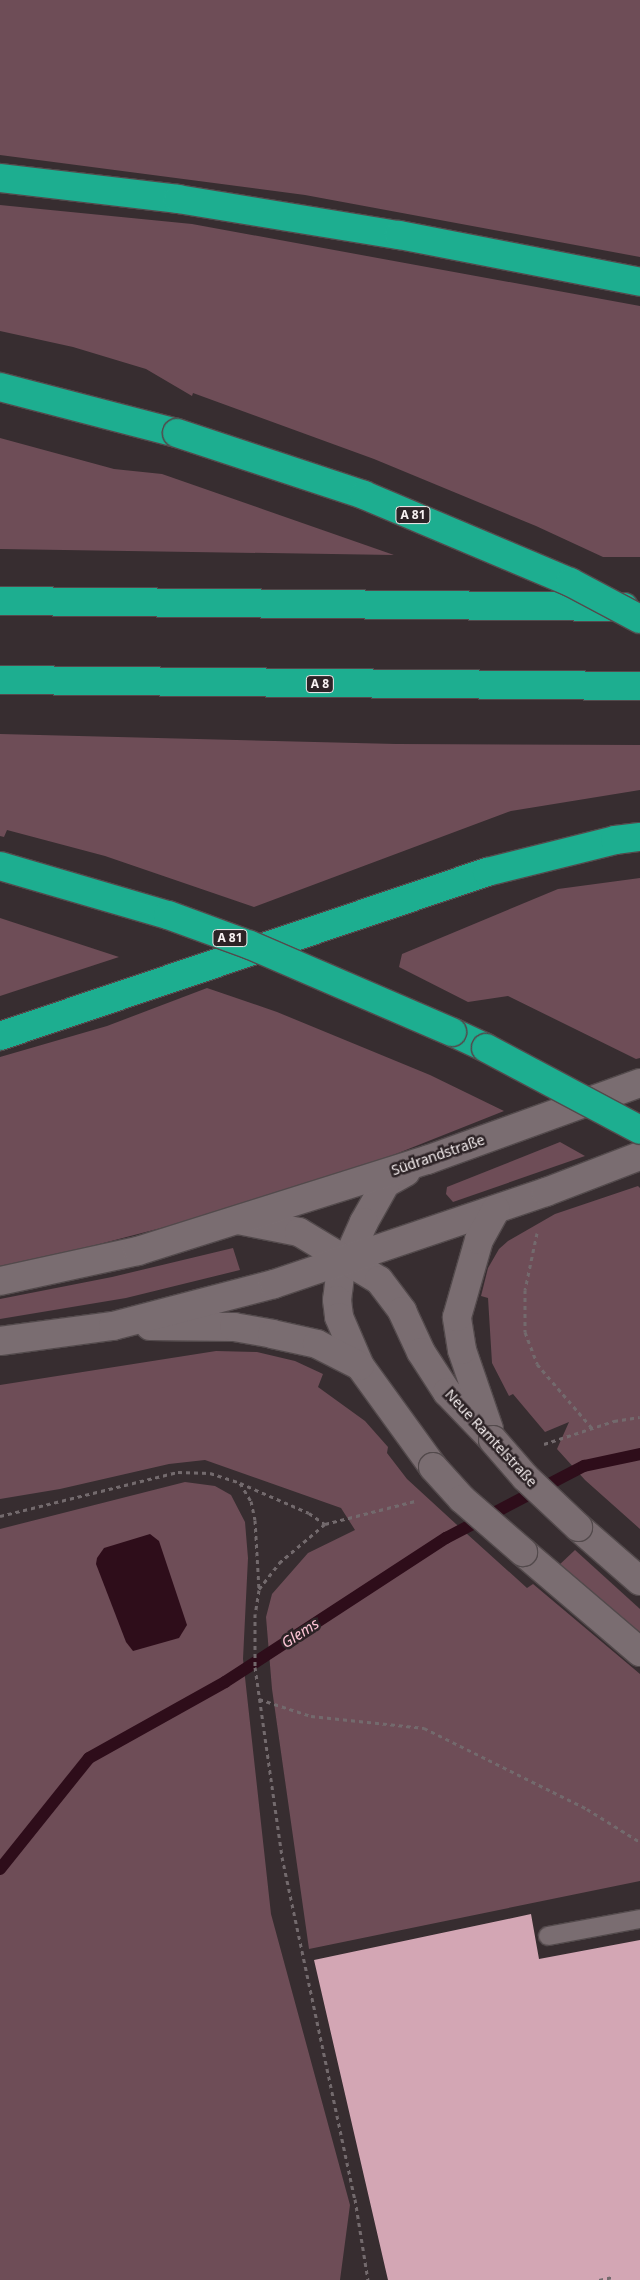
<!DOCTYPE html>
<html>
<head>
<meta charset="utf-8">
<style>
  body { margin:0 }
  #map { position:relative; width:640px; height:2280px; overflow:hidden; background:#372d30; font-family:"Noto Sans",sans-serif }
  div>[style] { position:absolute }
  .green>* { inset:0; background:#6e4d57 }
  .water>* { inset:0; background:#2e0d1a }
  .stream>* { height:12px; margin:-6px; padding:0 6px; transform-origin:6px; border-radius:6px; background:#2e0d1a }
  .building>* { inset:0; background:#d3a6b4 }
  .path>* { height:3px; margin-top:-1.5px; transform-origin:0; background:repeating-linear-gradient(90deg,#736a6d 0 4px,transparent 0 8px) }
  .roads { filter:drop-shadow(1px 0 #534a4c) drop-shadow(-1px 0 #534a4c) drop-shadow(0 1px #534a4c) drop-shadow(0 -1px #534a4c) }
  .service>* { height:18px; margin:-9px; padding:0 9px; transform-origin:9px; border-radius:9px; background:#7a6d71 }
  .secondary>* { height:28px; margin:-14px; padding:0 14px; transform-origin:14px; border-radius:14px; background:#7a6d71 }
  .motorway>* { height:28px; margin:-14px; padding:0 14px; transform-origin:14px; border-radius:14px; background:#1dae90 }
  .bridges { filter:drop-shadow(1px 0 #534a4c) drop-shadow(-1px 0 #534a4c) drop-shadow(0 1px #534a4c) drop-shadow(0 -1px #534a4c) }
  .secondary-bridge>* { height:28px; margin:-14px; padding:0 14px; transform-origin:14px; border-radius:14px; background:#7a6d71 }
  .motorway-bridge>* { height:28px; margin:-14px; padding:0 14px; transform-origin:14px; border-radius:14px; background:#1dae90 }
  span { translate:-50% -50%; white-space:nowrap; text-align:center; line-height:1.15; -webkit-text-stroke:5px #2d2326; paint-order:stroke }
  .shield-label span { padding:1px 4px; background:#2d2326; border:1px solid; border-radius:4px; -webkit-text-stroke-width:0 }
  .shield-label { font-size:12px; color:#f8f1f2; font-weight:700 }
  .street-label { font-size:14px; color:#f8f1f2 }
  .water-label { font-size:15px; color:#fec5d6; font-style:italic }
</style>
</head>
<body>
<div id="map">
  <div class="green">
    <i style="clip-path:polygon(0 0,640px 0,640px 257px,305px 195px,0 155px)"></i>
    <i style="clip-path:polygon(0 205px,192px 224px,640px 306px,640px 557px,603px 557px,536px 526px,374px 459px,193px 393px,192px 396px,146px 369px,73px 347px,0 331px)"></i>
    <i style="clip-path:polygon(0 438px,114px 469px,162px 474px,394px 555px,0 549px)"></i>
    <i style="clip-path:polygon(0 734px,396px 744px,640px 745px,640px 790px,511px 811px,254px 907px,105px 856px,7px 830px,4px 837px,0 836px)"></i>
    <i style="clip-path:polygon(640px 878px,640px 1058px,636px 1059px,508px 996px,468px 1002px,399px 967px,402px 954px,558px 889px)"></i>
    <i style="clip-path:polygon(0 918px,119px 957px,0 996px)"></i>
    <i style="clip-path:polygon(207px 988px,277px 1012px,430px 1075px,504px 1111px,363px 1167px,238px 1208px,38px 1260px,0 1267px,0 1057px,107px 1026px)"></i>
    <i style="clip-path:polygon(560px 1142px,585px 1156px,453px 1202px,446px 1194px,447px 1187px)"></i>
    <i style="clip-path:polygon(638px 1186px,640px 1188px,640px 1529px,585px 1480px,557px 1449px,569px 1422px,545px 1432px,513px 1394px,509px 1396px,492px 1363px,488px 1298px,481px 1296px,488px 1268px,499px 1249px,508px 1241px,555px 1214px)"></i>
    <i style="clip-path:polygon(233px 1248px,240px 1270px,126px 1298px,0 1319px,0 1299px,112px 1277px)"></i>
    <i style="clip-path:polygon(216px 1351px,257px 1352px,295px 1361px,323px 1374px,318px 1387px,365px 1421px,388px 1447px,387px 1453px,407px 1479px,456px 1524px,527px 1588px,533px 1584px,640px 1674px,640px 1881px,309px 1949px,272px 1689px,266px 1617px,272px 1594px,308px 1553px,355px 1530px,341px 1508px,205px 1460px,169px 1464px,60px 1489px,0 1499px,0 1385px)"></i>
    <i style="clip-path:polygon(185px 1482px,215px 1486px,231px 1495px,245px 1522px,248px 1558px,243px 1659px,271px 1914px,350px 2205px,340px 2280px,0 2280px,0 1529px)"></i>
    <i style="clip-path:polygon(575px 1550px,640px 1609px,640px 1638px,557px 1567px)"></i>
  </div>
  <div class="water">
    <i style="clip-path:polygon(150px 1534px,159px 1541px,187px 1625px,179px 1638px,133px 1651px,126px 1642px,96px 1564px,97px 1558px,104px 1548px)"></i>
  </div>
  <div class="stream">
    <i style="left:0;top:1869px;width:142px;rotate:-51.3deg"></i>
    <i style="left:89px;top:1758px;width:156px;rotate:-29.2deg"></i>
    <i style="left:225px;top:1682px;width:264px;rotate:-33.1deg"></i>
    <i style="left:446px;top:1538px;width:156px;rotate:-27.6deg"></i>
    <i style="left:584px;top:1466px;width:57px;rotate:-12.1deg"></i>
  </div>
  <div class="building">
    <i style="clip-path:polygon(531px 1914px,539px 1959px,640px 1940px,640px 2280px,388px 2280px,314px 1960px)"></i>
  </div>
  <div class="path">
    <i style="left:537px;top:1233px;width:58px;rotate:101.9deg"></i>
    <i style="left:525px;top:1290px;width:42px;rotate:90deg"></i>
    <i style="left:525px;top:1332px;width:34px;rotate:69deg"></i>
    <i style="left:537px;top:1364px;width:84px;rotate:49.3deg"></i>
    <i style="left:544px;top:1444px;width:74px;rotate:-18.2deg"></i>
    <i style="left:614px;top:1421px;width:26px;rotate:-9deg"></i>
    <i style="left:240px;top:1483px;width:21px;rotate:59deg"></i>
    <i style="left:251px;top:1501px;width:19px;rotate:78deg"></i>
    <i style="left:255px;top:1520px;width:70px;rotate:86.7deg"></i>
    <i style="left:259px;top:1590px;width:24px;rotate:99deg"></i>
    <i style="left:255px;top:1614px;width:53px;rotate:90deg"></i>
    <i style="left:255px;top:1667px;width:192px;rotate:81.9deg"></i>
    <i style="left:282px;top:1857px;width:350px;rotate:78deg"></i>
    <i style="left:355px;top:2199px;width:82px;rotate:80.9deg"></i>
    <i style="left:0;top:1516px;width:183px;rotate:-13.9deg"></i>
    <i style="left:178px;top:1472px;width:32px;rotate:2deg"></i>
    <i style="left:210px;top:1473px;width:32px;rotate:18deg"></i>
    <i style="left:240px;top:1483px;width:75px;rotate:23.5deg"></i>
    <i style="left:309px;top:1513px;width:19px;rotate:35deg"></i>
    <i style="left:259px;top:1589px;width:33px;rotate:-52deg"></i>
    <i style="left:279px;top:1563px;width:60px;rotate:-40.3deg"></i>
    <i style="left:325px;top:1524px;width:93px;rotate:-14.3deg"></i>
    <i style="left:259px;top:1699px;width:55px;rotate:18.1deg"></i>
    <i style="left:311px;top:1716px;width:114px;rotate:6.1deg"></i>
    <i style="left:424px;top:1728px;width:182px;rotate:26.4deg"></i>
    <i style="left:587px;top:1809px;width:62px;rotate:31.9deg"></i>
    <i style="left:599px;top:2280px;width:14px;rotate:-12deg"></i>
  </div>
  <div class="roads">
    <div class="service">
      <i style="left:548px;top:1936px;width:94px;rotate:-10.5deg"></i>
    </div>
    <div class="secondary">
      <i style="left:406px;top:1172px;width:23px;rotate:151deg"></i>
      <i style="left:386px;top:1183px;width:45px;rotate:119.4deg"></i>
      <i style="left:364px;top:1222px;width:59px;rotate:114deg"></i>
      <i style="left:340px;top:1276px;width:24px;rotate:97deg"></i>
      <i style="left:337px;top:1300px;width:17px;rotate:83deg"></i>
      <i style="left:339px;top:1317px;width:53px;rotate:66.8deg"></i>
      <i style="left:360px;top:1366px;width:125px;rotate:54.1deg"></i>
      <i style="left:238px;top:1220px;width:62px;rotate:11.1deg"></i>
      <i style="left:299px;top:1232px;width:93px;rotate:31deg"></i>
      <i style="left:379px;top:1280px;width:39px;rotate:53deg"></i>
      <i style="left:402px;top:1311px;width:45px;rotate:65.1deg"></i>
      <i style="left:421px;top:1352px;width:48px;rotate:57deg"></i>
      <i style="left:447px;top:1392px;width:66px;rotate:46.2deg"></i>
      <i style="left:0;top:1281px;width:141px;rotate:-12.3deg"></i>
      <i style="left:138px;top:1251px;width:303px;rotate:-17.5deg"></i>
      <i style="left:427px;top:1160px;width:226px;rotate:-19.9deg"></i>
      <i style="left:150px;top:1326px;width:84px;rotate:0.7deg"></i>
      <i style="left:234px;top:1327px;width:39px;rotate:10deg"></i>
      <i style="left:272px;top:1334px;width:46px;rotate:12.5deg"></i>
      <i style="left:317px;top:1344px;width:48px;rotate:27.1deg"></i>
      <i style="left:0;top:1341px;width:114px;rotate:-7.6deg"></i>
      <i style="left:113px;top:1326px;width:166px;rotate:-14.6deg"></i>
      <i style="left:274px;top:1284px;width:287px;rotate:-18.7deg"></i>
      <i style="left:546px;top:1192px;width:101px;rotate:-21deg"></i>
      <i style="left:489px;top:1429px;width:83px;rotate:-108.9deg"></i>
      <i style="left:462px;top:1350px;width:33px;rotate:-99deg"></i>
      <i style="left:457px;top:1317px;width:80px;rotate:-74.1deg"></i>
      <i style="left:479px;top:1240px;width:35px;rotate:-61deg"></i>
      <i style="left:578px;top:1527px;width:82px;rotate:41.1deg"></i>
      <i style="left:523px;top:1552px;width:154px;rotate:40.5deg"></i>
    </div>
    <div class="motorway">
      <i style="left:0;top:178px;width:179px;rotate:6.7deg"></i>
      <i style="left:178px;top:199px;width:224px;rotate:9.3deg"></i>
      <i style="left:399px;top:235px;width:246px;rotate:11deg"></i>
      <i style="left:0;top:387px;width:183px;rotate:14.6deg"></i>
      <i style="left:0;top:601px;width:624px;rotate:0.55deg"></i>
      <i style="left:0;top:680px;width:640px;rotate:0.54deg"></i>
      <i style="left:452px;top:1032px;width:38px;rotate:25deg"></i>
      <i style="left:0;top:1036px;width:514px;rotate:-18.61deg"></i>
      <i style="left:487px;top:872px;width:132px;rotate:-14deg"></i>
      <i style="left:615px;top:840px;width:25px;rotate:-7deg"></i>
    </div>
  </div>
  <div class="bridges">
    <div class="secondary-bridge">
      <i style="left:493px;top:1440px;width:49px;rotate:49.1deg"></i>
      <i style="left:525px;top:1477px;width:73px;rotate:43.3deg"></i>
      <i style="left:433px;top:1467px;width:43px;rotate:47.8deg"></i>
      <i style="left:462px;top:1499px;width:81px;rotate:41deg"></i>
    </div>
    <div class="motorway-bridge">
      <i style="left:177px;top:433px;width:197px;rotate:18.3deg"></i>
      <i style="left:364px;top:495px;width:224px;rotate:22.9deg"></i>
      <i style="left:570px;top:582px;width:79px;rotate:27.9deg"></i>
      <i style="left:0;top:866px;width:175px;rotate:16.3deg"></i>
      <i style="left:168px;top:915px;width:87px;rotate:20.1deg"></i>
      <i style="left:250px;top:945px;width:220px;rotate:23.3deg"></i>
      <i style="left:486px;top:1048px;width:174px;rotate:28deg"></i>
    </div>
  </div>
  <div class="shield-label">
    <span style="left:413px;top:515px">A 81</span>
    <span style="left:320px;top:684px">A 8</span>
    <span style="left:230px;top:938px">A 81</span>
  </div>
  <div class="street-label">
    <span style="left:438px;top:1155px;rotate:-19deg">Südrandstraße</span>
    <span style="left:491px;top:1438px;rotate:47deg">Neue Ramtelstraße</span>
  </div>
  <div class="water-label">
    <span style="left:300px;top:1633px;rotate:-33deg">Glems</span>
  </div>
</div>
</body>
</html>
